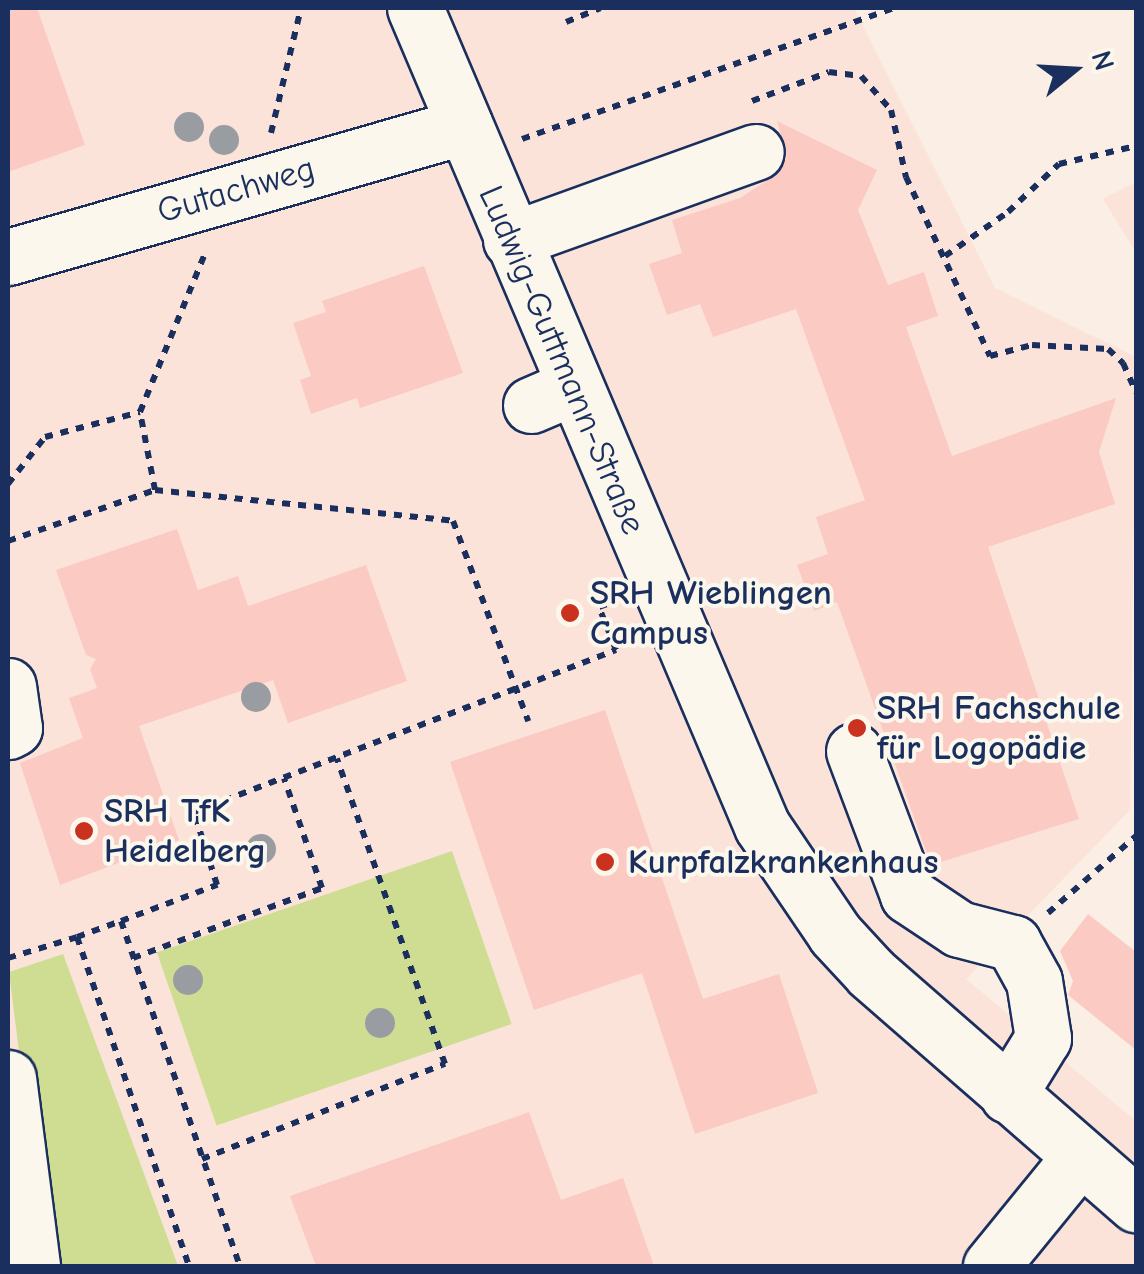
<!DOCTYPE html>
<html>
<head>
<meta charset="utf-8">
<style>
  body { margin:0 }
  #map { position:relative; width:1144px; height:1274px; overflow:hidden; background:#fbeee4; font-family:"Comic Neue",sans-serif }
  div>[style] { position:absolute }
  .built>* { inset:0; background:#fbe3da }
  .green>* { inset:0; background:#cedd91; transform-origin:0 0 }
  .building>* { inset:0; background:#facac3 }
  .path>* { height:6px; margin-top:-3px; transform-origin:0; background:repeating-linear-gradient(90deg,#1b2f5e 0 8px,transparent 0 16px) }
  .roads { filter:drop-shadow(2px 0 #1b2f5e) drop-shadow(-2px 0 #1b2f5e) drop-shadow(0 2px #1b2f5e) drop-shadow(0 -2px #1b2f5e) }
  .minor>* { height:55px; margin:-27.5px; padding:0 27.5px; transform-origin:27.5px; border-radius:27.5px; background:#fbf7ec }
  .trees>* { width:30px; height:30px; margin:-15px; border-radius:50%; background:#999da1 }
  .dots>* { width:28px; height:28px; translate:-50% -50%; box-sizing:border-box; border:5px solid #fbf7ec; border-radius:50% }
  span { translate:-50% -50%; white-space:nowrap; text-align:center; line-height:1.15; -webkit-text-stroke:8px #fbf7ec; paint-order:stroke }
  .street-label { font-size:35px; color:#1b2f5e }
  .poi-label { font-size:35px; color:#1b2f5e; font-weight:700 }
  .left { translate:0 -50%; text-align:left }
  .frame { position:absolute; inset:0; border:10px solid #1b2f5e; pointer-events:none }
  .north { position:absolute; left:1024px; top:20px; width:100px; height:100px; -webkit-text-stroke:8px #fbf7ec; paint-order:stroke; rotate:72deg; font-size:28px; font-weight:700; line-height:40px; text-align:center; color:#1b2f5e }
  .north::after { content:''; display:block; margin:auto; width:35px; height:45px; background:#1b2f5e; clip-path:polygon(50% 0,100% 100%,50% 72%,0 100%) }
</style>
</head>
<body>
<div id="map">
  <div class="built">
    <i style="clip-path:polygon(8px 8px,854px 8px,995px 288px,1136px 357px,1130px 810px,966px 979px,1136px 1121px,1136px 1266px,8px 1266px)"></i>
    <i style="clip-path:polygon(1136px 182px,1136px 253px,1103px 199px)"></i>
  </div>
  <div class="green">
    <i style="left:452px;top:851px;width:183px;height:312px;rotate:71deg"></i>
    <i style="clip-path:polygon(63px 954px,178px 1266px,46px 1266px,9px 972px)"></i>
  </div>
  <div class="building">
    <i style="clip-path:polygon(8px 8px,37px 8px,85px 145px,8px 172px)"></i>
    <i style="clip-path:polygon(777px 121px,877px 170px,858px 210px,888px 285px,924px 272px,938px 316px,906px 327px,952px 456px,1116px 398px,1099px 452px,1115px 504px,988px 547px,1079px 819px,931px 865px,837px 602px,814px 611px,797px 565px,828px 554px,816px 517px,865px 500px,796px 309px,713px 337px,700px 304px,667px 315px,649px 264px,682px 253px,672px 220px,740px 198px,779px 173px,787px 157px)"></i>
    <i style="clip-path:polygon(424px 266px,463px 373px,360px 408px,357px 398px,311px 414px,300px 380px,311px 376px,293px 323px,326px 312px,322px 301px)"></i>
    <i style="clip-path:polygon(177px 529px,198px 590px,238px 576px,248px 606px,366px 565px,407px 681px,288px 723px,273px 680px,139px 726px,179px 840px,60px 885px,20px 763px,83px 738px,69px 698px,97px 688px,90px 669px,96px 659px,86px 655px,56px 570px)"></i>
    <i style="clip-path:polygon(605px 710px,703px 999px,779px 974px,818px 1093px,695px 1134px,642px 973px,534px 1010px,450px 762px)"></i>
    <i style="clip-path:polygon(1088px 914px,1136px 952px,1136px 1050px,1068px 995px,1073px 981px,1060px 951px)"></i>
    <i style="clip-path:polygon(529px 1112px,561px 1200px,623px 1178px,654px 1266px,316px 1266px,290px 1196px)"></i>
  </div>
  <div class="path">
    <i style="left:566px;top:22px;width:37px;rotate:-22deg"></i>
    <i style="left:752px;top:101px;width:82px;rotate:-20.6deg"></i>
    <i style="left:829px;top:72px;width:32px;rotate:7deg"></i>
    <i style="left:861px;top:76px;width:45px;rotate:48.6deg"></i>
    <i style="left:891px;top:110px;width:69px;rotate:77.4deg"></i>
    <i style="left:906px;top:177px;width:198px;rotate:64.9deg"></i>
    <i style="left:990px;top:356px;width:43px;rotate:-14.7deg"></i>
    <i style="left:1032px;top:345px;width:76px;rotate:3deg"></i>
    <i style="left:1108px;top:349px;width:21px;rotate:43deg"></i>
    <i style="left:1123px;top:363px;width:32px;rotate:66deg"></i>
    <i style="left:271px;top:133px;width:129px;rotate:-76.5deg"></i>
    <i style="left:522px;top:139px;width:393px;rotate:-19.4deg"></i>
    <i style="left:945px;top:256px;width:77px;rotate:-34.9deg"></i>
    <i style="left:1008px;top:212px;width:70px;rotate:-43.3deg"></i>
    <i style="left:1059px;top:164px;width:79px;rotate:-13.2deg"></i>
    <i style="left:8px;top:484px;width:60px;rotate:-51.8deg"></i>
    <i style="left:45px;top:437px;width:98px;rotate:-14.7deg"></i>
    <i style="left:155px;top:490px;width:300px;rotate:5.9deg"></i>
    <i style="left:453px;top:521px;width:214px;rotate:69.4deg"></i>
    <i style="left:8px;top:541px;width:156px;rotate:-19.1deg"></i>
    <i style="left:155px;top:490px;width:79px;rotate:-100.9deg"></i>
    <i style="left:140px;top:412px;width:174px;rotate:-67.7deg"></i>
    <i style="left:1048px;top:913px;width:117px;rotate:-41.2deg"></i>
    <i style="left:121px;top:921px;width:103px;rotate:-20.6deg"></i>
    <i style="left:217px;top:885px;width:77px;rotate:-107.5deg"></i>
    <i style="left:194px;top:812px;width:452px;rotate:-21deg"></i>
    <i style="left:616px;top:650px;width:46px;rotate:-111.6deg"></i>
    <i style="left:599px;top:607px;width:15px;rotate:-20deg"></i>
    <i style="left:77px;top:937px;width:47px;rotate:-20deg"></i>
    <i style="left:121px;top:921px;width:365px;rotate:71deg"></i>
    <i style="left:8px;top:958px;width:72px;rotate:-16.9deg"></i>
    <i style="left:77px;top:937px;width:348px;rotate:71.2deg"></i>
    <i style="left:133px;top:958px;width:202px;rotate:-20.3deg"></i>
    <i style="left:322px;top:888px;width:116px;rotate:-109.1deg"></i>
    <i style="left:202px;top:1159px;width:261px;rotate:-21.4deg"></i>
    <i style="left:445px;top:1064px;width:324px;rotate:-109.5deg"></i>
  </div>
  <div class="roads">
    <div class="minor">
      <i style="left:415px;top:8px;width:889px;rotate:67.01deg"></i>
      <i style="left:762px;top:826px;width:130px;rotate:55.9deg"></i>
      <i style="left:835px;top:934px;width:53px;rotate:47.3deg"></i>
      <i style="left:871px;top:973px;width:352px;rotate:41.1deg"></i>
      <i style="left:511px;top:240px;width:260px;rotate:-19.8deg"></i>
      <i style="left:8px;top:257px;width:475px;rotate:-16deg"></i>
      <i style="left:531px;top:405px;width:46px;rotate:-23.2deg"></i>
      <i style="left:8px;top:686px;width:42px;rotate:81.9deg"></i>
      <i style="left:14px;top:728px;width:7px;rotate:153deg"></i>
      <i style="left:854px;top:751px;width:154px;rotate:69.4deg"></i>
      <i style="left:908px;top:895px;width:61px;rotate:33.7deg"></i>
      <i style="left:959px;top:929px;width:56px;rotate:14.5deg"></i>
      <i style="left:1013px;top:943px;width:43px;rotate:61.1deg"></i>
      <i style="left:1034px;top:981px;width:58px;rotate:81deg"></i>
      <i style="left:1043px;top:1038px;width:67px;rotate:121.6deg"></i>
      <i style="left:8px;top:1078px;width:190px;rotate:82.7deg"></i>
      <i style="left:991px;top:1266px;width:139px;rotate:-50.8deg"></i>
    </div>
  </div>
  <div class="trees">
    <i style="left:189px;top:127px"></i>
    <i style="left:224px;top:140px"></i>
    <i style="left:256px;top:697px"></i>
    <i style="left:261px;top:849px"></i>
    <i style="left:188px;top:980px"></i>
    <i style="left:380px;top:1023px"></i>
  </div>
  <div class="dots">
    <i style="left:570px;top:613px;background:#c8321e"></i>
    <i style="left:857px;top:728px;background:#c8321e"></i>
    <i style="left:84px;top:831px;background:#c8321e"></i>
    <i style="left:605px;top:862px;background:#c8321e"></i>
  </div>
  <div class="street-label">
    <span style="left:236px;top:190px;rotate:-16deg">Gutachweg</span>
    <span style="left:562px;top:360px;rotate:67deg">Ludwig-Guttmann-Straße</span>
  </div>
  <div class="poi-label">
    <span class="left" style="left:590px;top:613px">SRH Wieblingen<br>Campus</span>
    <span class="left" style="left:877px;top:728px">SRH Fachschule<br>für Logopädie</span>
    <span class="left" style="left:104px;top:831px">SRH TfK<br>Heidelberg</span>
    <span class="left" style="left:628px;top:862px">Kurpfalzkrankenhaus</span>
  </div>
  <div class="frame"></div>
  <div class="north">N</div>
</div>
</body>
</html>
